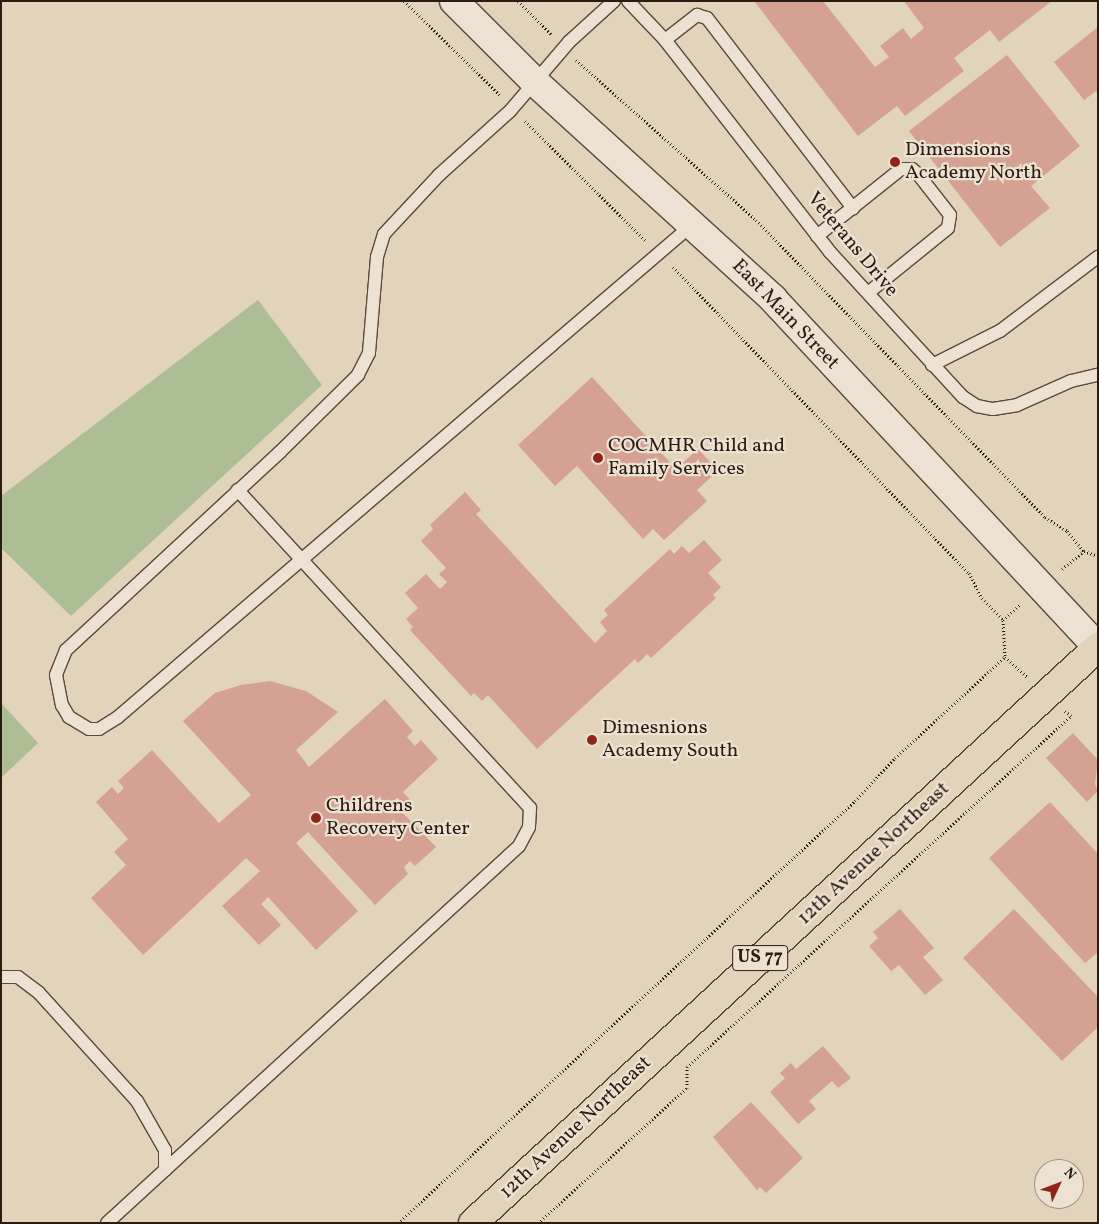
<!DOCTYPE html>
<html>
<head>
<meta charset="utf-8">
<style>
  body { margin:0 }
  #map { position:relative; width:1099px; height:1224px; overflow:hidden; background:#e2d3bb; font-family:Vollkorn,serif }
  div>[style] { position:absolute }
  .green>* { inset:0; background:#aebe94 }
  .building>* { inset:0; background:#d5a192 }
  .path>* { height:3px; margin-top:-1.5px; transform-origin:0; background:repeating-linear-gradient(90deg,#2c1b10 0 1px,transparent 0 3.5px) }
  .roads { filter:drop-shadow(1px 0 #5a493b) drop-shadow(-1px 0 #5a493b) drop-shadow(0 1px #5a493b) drop-shadow(0 -1px #5a493b) }
  .service>* { height:12px; margin:-6px; padding:0 6px; transform-origin:6px; border-radius:6px; background:#ece2d3 }
  .tertiary>* { height:28px; margin:-14px; padding:0 14px; transform-origin:14px; border-radius:14px; background:#ece2d3 }
  .primary>* { height:28px; margin:-14px; padding:0 14px; transform-origin:14px; border-radius:14px; background:#e2d3bb }
  .dots>* { width:14px; height:14px; translate:-50% -50%; box-sizing:border-box; border:2px solid #ece2d3; border-radius:50% }
  span { translate:-50% -50%; white-space:nowrap; text-align:center; line-height:1.15; -webkit-text-stroke:4.5px #ece2d3; paint-order:stroke }
  .shield-label span { padding:1px 4px; background:#ece2d3; border:1px solid; border-radius:4px; -webkit-text-stroke-width:0 }
  .shield-label { font-size:19px; color:#2c1b10; font-weight:700 }
  .poi-label { font-size:20px; color:#2c1b10 }
  .left { translate:0 -50%; text-align:left }
  .street-label { font-size:20px; color:#2c1b10 }
  .frame { position:absolute; inset:0; border:2px solid #2c1b10; pointer-events:none }
  .north { position:absolute; left:1034px; top:1159px; width:50px; height:50px; box-sizing:border-box; background:#ece2d3; border:1px solid #9f9285; border-radius:50%; rotate:47deg; font-size:14px; font-weight:700; line-height:20px; text-align:center; color:#2c1b10 }
  .north::after { content:''; display:block; margin:auto; width:18px; height:22px; background:#8f2418; clip-path:polygon(50% 0,100% 100%,50% 72%,0 100%) }
</style>
</head>
<body>
<div id="map">
  <div class="green">
    <i style="clip-path:polygon(258px 300px,322px 385px,71px 616px,1px 548px,1px 496px)"></i>
    <i style="clip-path:polygon(1px 703px,38px 743px,1px 778px)"></i>
  </div>
  <div class="building">
    <i style="clip-path:polygon(754px 1px,823px 1px,875px 67px,889px 57px,880px 46px,903px 28px,911px 39px,924px 28px,904px 1px,1052px 1px,999px 42px,990px 30px,954px 58px,964px 71px,905px 116px,897px 106px,858px 136px)"></i>
    <i style="clip-path:polygon(1098px 27px,1098px 94px,1096px 91px,1084px 100px,1054px 62px)"></i>
    <i style="clip-path:polygon(1007px 55px,1080px 146px,1031px 186px,1050px 208px,1000px 247px,909px 131px)"></i>
    <i style="clip-path:polygon(592px 377px,676px 469px,698px 449px,718px 471px,697px 490px,707px 501px,664px 540px,653px 529px,643px 539px,577px 466px,555px 486px,518px 445px)"></i>
    <i style="clip-path:polygon(465px 492px,481px 510px,476px 514px,595px 643px,607px 631px,600px 622px,608px 615px,604px 610px,670px 549px,674px 554px,682px 546px,689px 553px,704px 540px,722px 560px,708px 573px,721px 587px,713px 595px,716px 598px,651px 658px,647px 654px,638px 663px,635px 659px,537px 749px,488px 695px,482px 701px,474px 693px,471px 696px,410px 630px,413px 627px,406px 619px,418px 608px,405px 593px,426px 574px,440px 589px,447px 582px,439px 574px,446px 568px,421px 541px,433px 529px,430px 525px)"></i>
    <i style="clip-path:polygon(270px 681px,306px 691px,338px 712px,296px 750px,309px 767px,385px 699px,413px 731px,407px 737px,415px 746px,421px 740px,438px 759px,403px 792px,413px 803px,403px 813px,436px 847px,415px 866px,410px 861px,404px 867px,408px 874px,375px 905px,308px 832px,296px 843px,358px 911px,316px 950px,268px 897px,261px 904px,281px 925px,259px 945px,222px 906px,260px 871px,246px 858px,143px 955px,91px 898px,126px 865px,114px 852px,128px 839px,96px 802px,112px 787px,118px 794px,124px 788px,118px 781px,152px 750px,219px 823px,251px 795px,183px 721px,215px 693px,241px 685px)"></i>
    <i style="clip-path:polygon(1073px 733px,1098px 760px,1095px 784px,1098px 791px,1087px 802px,1046px 758px)"></i>
    <i style="clip-path:polygon(1050px 802px,1098px 854px,1098px 952px,1085px 963px,989px 858px)"></i>
    <i style="clip-path:polygon(900px 909px,934px 948px,923px 957px,943px 980px,925px 995px,899px 965px,891px 971px,869px 946px,878px 938px,873px 932px)"></i>
    <i style="clip-path:polygon(1014px 909px,1098px 997px,1098px 1027px,1062px 1061px,963px 958px)"></i>
    <i style="clip-path:polygon(823px 1046px,851px 1078px,838px 1088px,832px 1081px,809px 1101px,816px 1109px,798px 1124px,770px 1092px,785px 1078px,780px 1073px,791px 1063px,796px 1069px)"></i>
    <i style="clip-path:polygon(751px 1102px,803px 1158px,766px 1193px,760px 1187px,757px 1190px,713px 1137px)"></i>
  </div>
  <div class="path">
    <i style="left:404px;top:1px;width:134px;rotate:44.4deg"></i>
    <i style="left:518px;top:1px;width:47px;rotate:45deg"></i>
    <i style="left:576px;top:60px;width:241px;rotate:41.6deg"></i>
    <i style="left:756px;top:220px;width:414px;rotate:45.8deg"></i>
    <i style="left:1045px;top:517px;width:26px;rotate:32deg"></i>
    <i style="left:1067px;top:531px;width:26px;rotate:50deg"></i>
    <i style="left:1084px;top:551px;width:15px;rotate:20deg"></i>
    <i style="left:525px;top:121px;width:169px;rotate:44.8deg"></i>
    <i style="left:673px;top:267px;width:426px;rotate:46deg"></i>
    <i style="left:969px;top:573px;width:28px;rotate:63deg"></i>
    <i style="left:982px;top:598px;width:30px;rotate:46deg"></i>
    <i style="left:1003px;top:620px;width:37px;rotate:87deg"></i>
    <i style="left:1005px;top:657px;width:30px;rotate:42deg"></i>
    <i style="left:1062px;top:569px;width:28px;rotate:-39deg"></i>
    <i style="left:1003px;top:620px;width:24px;rotate:-42deg"></i>
    <i style="left:398px;top:1223px;width:622px;rotate:-42.72deg"></i>
    <i style="left:855px;top:801px;width:59px;rotate:-47.1deg"></i>
    <i style="left:895px;top:758px;width:149px;rotate:-42.6deg"></i>
    <i style="left:538px;top:1223px;width:201px;rotate:-42.2deg"></i>
    <i style="left:687px;top:1088px;width:21px;rotate:-90deg"></i>
    <i style="left:687px;top:1067px;width:520px;rotate:-42.43deg"></i>
    <i style="left:1071px;top:716px;width:8px;rotate:-140deg"></i>
  </div>
  <div class="roads">
    <div class="service">
      <i style="left:614px;top:1px;width:61px;rotate:137.7deg"></i>
      <i style="left:569px;top:42px;width:91px;rotate:130.5deg"></i>
      <i style="left:510px;top:111px;width:96px;rotate:138deg"></i>
      <i style="left:439px;top:175px;width:81px;rotate:133deg"></i>
      <i style="left:384px;top:234px;width:24px;rotate:107deg"></i>
      <i style="left:377px;top:257px;width:96px;rotate:94.8deg"></i>
      <i style="left:369px;top:353px;width:25px;rotate:117deg"></i>
      <i style="left:358px;top:375px;width:110px;rotate:135.4deg"></i>
      <i style="left:280px;top:452px;width:292px;rotate:137.2deg"></i>
      <i style="left:66px;top:650px;width:27px;rotate:112deg"></i>
      <i style="left:56px;top:675px;width:31px;rotate:79deg"></i>
      <i style="left:62px;top:705px;width:14px;rotate:60deg"></i>
      <i style="left:69px;top:717px;width:23px;rotate:31deg"></i>
      <i style="left:89px;top:729px;width:10px"></i>
      <i style="left:99px;top:729px;width:22px;rotate:-32deg"></i>
      <i style="left:118px;top:717px;width:757px;rotate:-40.61deg"></i>
      <i style="left:628px;top:1px;width:54px;rotate:46.5deg"></i>
      <i style="left:665px;top:40px;width:269px;rotate:52.1deg"></i>
      <i style="left:830px;top:252px;width:197px;rotate:47.5deg"></i>
      <i style="left:963px;top:397px;width:17px;rotate:33deg"></i>
      <i style="left:977px;top:406px;width:16px;rotate:11deg"></i>
      <i style="left:993px;top:409px;width:24px;rotate:-9deg"></i>
      <i style="left:1017px;top:405px;width:59px;rotate:-24deg"></i>
      <i style="left:1071px;top:381px;width:28px;rotate:-13deg"></i>
      <i style="left:665px;top:40px;width:41px;rotate:-38deg"></i>
      <i style="left:697px;top:15px;width:10px;rotate:17deg"></i>
      <i style="left:707px;top:18px;width:240px;rotate:52.5deg"></i>
      <i style="left:817px;top:236px;width:107px;rotate:-38.6deg"></i>
      <i style="left:901px;top:169px;width:11px"></i>
      <i style="left:912px;top:169px;width:8px;rotate:40deg"></i>
      <i style="left:918px;top:174px;width:52px;rotate:52deg"></i>
      <i style="left:950px;top:215px;width:13px;rotate:99deg"></i>
      <i style="left:948px;top:228px;width:103px;rotate:140.9deg"></i>
      <i style="left:932px;top:365px;width:76px;rotate:-26.6deg"></i>
      <i style="left:1000px;top:331px;width:123px;rotate:-37.1deg"></i>
      <i style="left:1px;top:977px;width:17px"></i>
      <i style="left:18px;top:977px;width:26px;rotate:37deg"></i>
      <i style="left:39px;top:993px;width:146px;rotate:47.8deg"></i>
      <i style="left:137px;top:1101px;width:56px;rotate:60.3deg"></i>
      <i style="left:165px;top:1150px;width:20px;rotate:90deg"></i>
      <i style="left:107px;top:1223px;width:558px;rotate:-42.46deg"></i>
      <i style="left:519px;top:846px;width:21px;rotate:-62deg"></i>
      <i style="left:529px;top:827px;width:19px;rotate:-87deg"></i>
      <i style="left:530px;top:808px;width:432px;rotate:-132.6deg"></i>
    </div>
    <div class="tertiary">
      <i style="left:454px;top:1px;width:116px;rotate:45deg"></i>
      <i style="left:536px;top:83px;width:321px;rotate:42.3deg"></i>
      <i style="left:773px;top:299px;width:476px;rotate:47deg"></i>
    </div>
    <div class="primary">
      <i style="left:473px;top:1223px;width:850px;rotate:-42.66deg"></i>
    </div>
  </div>
  <div class="dots">
    <i style="left:895px;top:162px;background:#8f2418"></i>
    <i style="left:598px;top:458px;background:#8f2418"></i>
    <i style="left:592px;top:740px;background:#8f2418"></i>
    <i style="left:316px;top:818px;background:#8f2418"></i>
  </div>
  <div class="shield-label">
    <span style="left:760px;top:958px">US 77</span>
  </div>
  <div class="poi-label">
    <span class="left" style="left:905px;top:162px">Dimensions<br>Academy North</span>
    <span class="left" style="left:608px;top:458px">COCMHR Child and<br>Family Services</span>
    <span class="left" style="left:602px;top:740px">Dimesnions<br>Academy South</span>
    <span class="left" style="left:326px;top:818px">Childrens<br>Recovery Center</span>
  </div>
  <div class="street-label">
    <span style="left:852px;top:245px;rotate:50deg">Veterans Drive</span>
    <span style="left:785px;top:315px;rotate:46deg">East Main Street</span>
    <span style="left:874px;top:854px;rotate:-43deg">12th Avenue Northeast</span>
    <span style="left:576px;top:1128px;rotate:-43deg">12th Avenue Northeast</span>
  </div>
  <div class="frame"></div>
  <div class="north">N</div>
</div>
</body>
</html>
